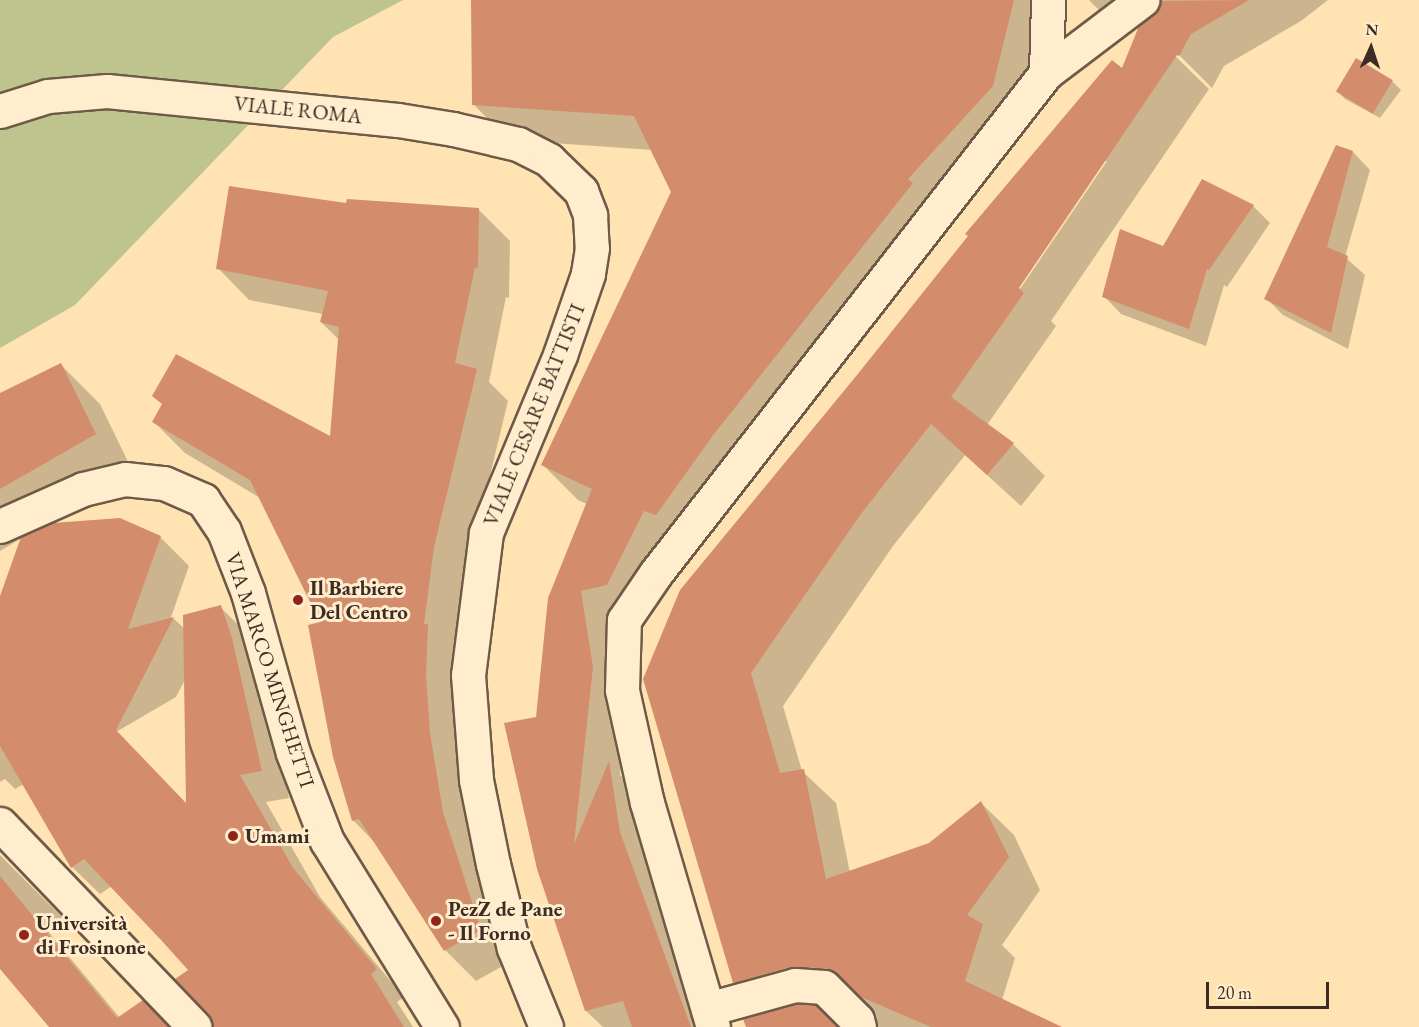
<!DOCTYPE html>
<html>
<head>
<meta charset="utf-8">
<style>
  body { margin:0 }
  #map { position:relative; width:1419px; height:1027px; overflow:hidden; background:#ffe3b2; font-family:"EB Garamond",serif }
  div>[style] { position:absolute }
  .green>* { inset:0; background:#bec48e }
  .shadow>* { inset:0; background:#0003 }
  .building>* { inset:0; background:#d38c6c; transform-origin:0 0 }
  .roads { filter:drop-shadow(2px 0 #6e5a48) drop-shadow(-2px 0 #6e5a48) drop-shadow(0 2px #6e5a48) drop-shadow(0 -2px #6e5a48) }
  .street>* { height:33px; margin:-16.5px; padding:0 16.5px; transform-origin:16.5px; border-radius:16.5px; background:#ffedcd }
  .secondary>* { height:33px; margin:-16.5px; padding:0 16.5px; transform-origin:16.5px; border-radius:16.5px; background:#ffedcd }
  .dots>* { width:16px; height:16px; translate:-50% -50%; box-sizing:border-box; border:3px solid #ffedcd; border-radius:50% }
  span { translate:-50% -50%; white-space:nowrap; text-align:center; line-height:1.15; -webkit-text-stroke:6px #ffedcd; paint-order:stroke }
  .street-label { font-size:21px; color:#3d2c24 }
  .poi-label { font-size:21px; color:#3d2c24; font-weight:700 }
  .left { translate:0 -50%; text-align:left }
  .north { position:absolute; left:1341px; top:18px; width:60px; height:60px; -webkit-text-stroke:4px #ffedcd; paint-order:stroke; rotate:3deg; font-size:16px; font-weight:700; line-height:24px; text-align:center; color:#3d2c24 }
  .north::after { content:''; display:block; margin:auto; width:21px; height:27px; background:#3d2c24; clip-path:polygon(50% 0,100% 100%,50% 72%,0 100%) }
  .scale { position:absolute; left:1206px; top:982px; width:123px; height:27px; box-sizing:border-box; border:3px solid #3d2c24; border-top:0; padding-left:8px; font-size:18px; line-height:21px; white-space:nowrap; color:#3d2c24; -webkit-text-stroke:4px #ffedcd; paint-order:stroke }
</style>
</head>
<body>
<div id="map">
  <div class="green">
    <i style="clip-path:polygon(0 0,403px 0,333px 37px,75px 305px,0 348px)"></i>
  </div>
  <div class="shadow">
    <i style="clip-path:polygon(472px 0,1041px 0,1028px 121px,615px 626px,628px 703px,620px 775px,643px 798px,712px 1027px,603px 1027px,586px 1011px,537px 718px,587px 504px,578px 500px,543px 465px,673px 192px,652px 150px,509px 140px,474px 105px)"></i>
    <i style="clip-path:polygon(evenodd,1089px 0,1328px 0,1301px 21px,1224px 66px,1212px 88px,1178px 54px,1173px 54px,1209px 89px,1051px 321px,1056px 326px,987px 425px,1013px 444px,1045px 476px,1021px 506px,965px 455px,893px 546px,783px 706px,802px 771px,836px 803px,850px 873px,930px 845px,981px 803px,1014px 835px,1040px 890px,1002px 945px,1015px 958px,1002px 1000px,1056px 1027px,878px 1027px,876px 1014px,867px 1004px,859px 1000px,824px 999px,801px 1005px,835px 1027px,747px 1027px,766px 1014px,734px 982px,644px 679px,1123px 70px,1140px 27px,1157px 11px,1103px 14px,1089px 0,1104px 161px,1107px 161px,1016px 295px,1013px 294px,1104px 161px)"></i>
    <i style="clip-path:polygon(1356px 60px,1392px 81px,1401px 90px,1380px 118px,1345px 99px,1337px 91px)"></i>
    <i style="clip-path:polygon(1337px 147px,1353px 152px,1370px 170px,1345px 257px,1365px 275px,1348px 349px,1283px 315px,1266px 298px)"></i>
    <i style="clip-path:polygon(1202px 181px,1253px 206px,1270px 223px,1227px 287px,1224px 285px,1206px 346px,1121px 314px,1104px 296px,1164px 248px)"></i>
    <i style="clip-path:polygon(347px 205px,479px 210px,510px 241px,509px 298px,506px 297px,489px 382px,508px 401px,465px 579px,512px 961px,476px 981px,445px 950px,376px 844px,353px 820px,322px 623px,260px 498px,185px 453px,154px 422px,331px 438px,339px 340px,321px 322px,323px 314px,249px 300px,218px 268px)"></i>
    <i style="clip-path:polygon(evenodd,61px 365px,100px 404px,134px 474px,42px 527px,43px 529px,160px 537px,189px 566px,170px 620px,174px 619px,185px 629px,220px 607px,248px 634px,259px 667px,289px 798px,266px 802px,320px 897px,404px 997px,397px 1002px,413px 1027px,215px 1027px,191px 971px,112px 886px,100px 894px,72px 867px,113px 733px,15px 789px,5px 779px,0 782px,0 601px,22px 538px,0 551px,0 395px,61px 365px,185px 680px,187px 805px,116px 732px,176px 697px,185px 680px)"></i>
    <i style="clip-path:polygon(0 855px,64px 919px,47px 930px,120px 1018px,168px 1027px,51px 1027px,0 966px)"></i>
  </div>
  <div class="building">
    <i style="clip-path:polygon(471px 0,1014px 0,993px 86px,908px 179px,913px 183px,714px 434px,656px 515px,644px 511px,607px 585px,581px 591px,593px 667px,574px 844px,609px 761px,620px 832px,691px 1027px,632px 1027px,623px 1001px,585px 1011px,537px 869px,504px 723px,536px 717px,548px 598px,592px 489px,541px 465px,671px 192px,634px 116px,472px 105px)"></i>
    <i style="clip-path:polygon(1249px 0,1191px 34px,1179px 56px,1177px 55px,1019px 288px,1024px 293px,951px 397px,1014px 443px,987px 475px,931px 424px,861px 514px,751px 673px,780px 773px,804px 769px,826px 879px,929px 843px,981px 801px,1009px 857px,967px 915px,983px 924px,965px 981px,1062px 1027px,931px 1027px,861px 997px,837px 974px,825px 968px,790px 967px,733px 983px,643px 679px,680px 590px,857px 375px,968px 236px,965px 234px,1112px 60px,1122px 68px,1139px 26px,1154px 15px,1160px 1px)"></i>
    <i style="left:1356px;top:58px;width:43px;height:39px;rotate:31deg"></i>
    <i style="clip-path:polygon(1336px 145px,1353px 151px,1327px 247px,1348px 256px,1331px 333px,1264px 299px)"></i>
    <i style="clip-path:polygon(1202px 179px,1254px 205px,1209px 270px,1207px 269px,1189px 329px,1102px 297px,1120px 229px,1163px 246px)"></i>
    <i style="clip-path:polygon(229px 186px,346px 203px,347px 199px,479px 208px,478px 268px,475px 267px,455px 363px,477px 369px,434px 547px,424px 624px,428px 624px,426px 676px,430px 733px,443px 812px,481px 930px,444px 951px,359px 819px,352px 821px,333px 757px,308px 625px,320px 622px,250px 480px,152px 422px,162px 404px,152px 396px,176px 354px,330px 436px,339px 327px,320px 322px,328px 291px,216px 269px)"></i>
    <i style="clip-path:polygon(61px 363px,96px 434px,0 489px,0 393px)"></i>
    <i style="clip-path:polygon(120px 518px,161px 536px,128px 629px,174px 617px,116px 730px,186px 803px,183px 615px,221px 605px,232px 638px,262px 771px,240px 775px,293px 868px,377px 969px,371px 974px,404px 1027px,213px 1027px,209px 1014px,175px 979px,188px 970px,162px 941px,84px 859px,71px 868px,0 746px,0 596px,21px 537px,53px 523px)"></i>
    <i style="clip-path:polygon(0 876px,117px 1018px,143px 1000px,169px 1027px,49px 1027px,0 969px)"></i>
    <i style="clip-path:polygon(797px 1004px,816px 1005px,837px 1027px,746px 1027px,743px 1019px)"></i>
  </div>
  <div class="roads">
    <div class="street">
      <i style="left:1046px;top:73px;width:73px;rotate:-88.4deg"></i>
      <i style="left:0;top:824px;width:281px;rotate:46.2deg"></i>
      <i style="left:708px;top:1009px;width:90px;rotate:-15.4deg"></i>
      <i style="left:795px;top:985px;width:29px;rotate:4deg"></i>
      <i style="left:824px;top:987px;width:47px;rotate:45deg"></i>
      <i style="left:857px;top:1020px;width:7px;rotate:74deg"></i>
      <i style="left:713px;top:1027px;width:234px;rotate:-106.4deg"></i>
      <i style="left:647px;top:803px;width:116px;rotate:-102.5deg"></i>
      <i style="left:622px;top:690px;width:70px;rotate:-88.4deg"></i>
      <i style="left:624px;top:620px;width:57px;rotate:-55.8deg"></i>
      <i style="left:656px;top:573px;width:634px;rotate:-52.05deg"></i>
      <i style="left:1046px;top:73px;width:121px;rotate:-37.2deg"></i>
    </div>
    <div class="secondary">
      <i style="left:0;top:111px;width:50px;rotate:-17.4deg"></i>
      <i style="left:48px;top:96px;width:59px;rotate:-4.8deg"></i>
      <i style="left:107px;top:91px;width:292px;rotate:5.7deg"></i>
      <i style="left:398px;top:120px;width:56px;rotate:9.3deg"></i>
      <i style="left:453px;top:129px;width:67px;rotate:13deg"></i>
      <i style="left:518px;top:144px;width:35px;rotate:27deg"></i>
      <i style="left:549px;top:160px;width:45px;rotate:44.1deg"></i>
      <i style="left:581px;top:191px;width:26px;rotate:69deg"></i>
      <i style="left:590px;top:215px;width:33px;rotate:87deg"></i>
      <i style="left:592px;top:248px;width:26px;rotate:99deg"></i>
      <i style="left:588px;top:274px;width:86px;rotate:109.1deg"></i>
      <i style="left:560px;top:355px;width:193px;rotate:112.6deg"></i>
      <i style="left:486px;top:533px;width:143px;rotate:97.2deg"></i>
      <i style="left:468px;top:675px;width:105px;rotate:85.6deg"></i>
      <i style="left:476px;top:780px;width:86px;rotate:78.6deg"></i>
      <i style="left:493px;top:864px;width:87px;rotate:76deg"></i>
      <i style="left:514px;top:948px;width:85px;rotate:67.9deg"></i>
      <i style="left:0;top:526px;width:91px;rotate:-24deg"></i>
      <i style="left:83px;top:489px;width:43px;rotate:-13.4deg"></i>
      <i style="left:125px;top:479px;width:39px;rotate:6deg"></i>
      <i style="left:164px;top:483px;width:43px;rotate:23.6deg"></i>
      <i style="left:203px;top:500px;width:37px;rotate:56deg"></i>
      <i style="left:224px;top:531px;width:66px;rotate:68.8deg"></i>
      <i style="left:248px;top:593px;width:166px;rotate:74.3deg"></i>
      <i style="left:293px;top:753px;width:94px;rotate:68.9deg"></i>
      <i style="left:327px;top:841px;width:219px;rotate:58.3deg"></i>
    </div>
  </div>
  <div class="dots">
    <i style="left:298px;top:600px;background:#8f2418"></i>
    <i style="left:233px;top:836px;background:#8f2418"></i>
    <i style="left:436px;top:921px;background:#8f2418"></i>
    <i style="left:24px;top:935px;background:#8f2418"></i>
  </div>
  <div class="street-label">
    <span style="left:298px;top:110px;rotate:6deg">VIALE ROMA</span>
    <span style="left:534px;top:415px;rotate:-68deg">VIALE CESARE BATTISTI</span>
    <span style="left:270px;top:670px;rotate:72deg">VIA MARCO MINGHETTI</span>
  </div>
  <div class="poi-label">
    <span class="left" style="left:310px;top:600px">Il Barbiere<br>Del Centro</span>
    <span class="left" style="left:245px;top:836px">Umami</span>
    <span class="left" style="left:448px;top:921px">PezZ de Pane<br>- Il Forno</span>
    <span class="left" style="left:36px;top:935px">Università<br>di Frosinone</span>
  </div>
  <div class="north">N</div>
  <div class="scale">20 m</div>
</div>
</body>
</html>
